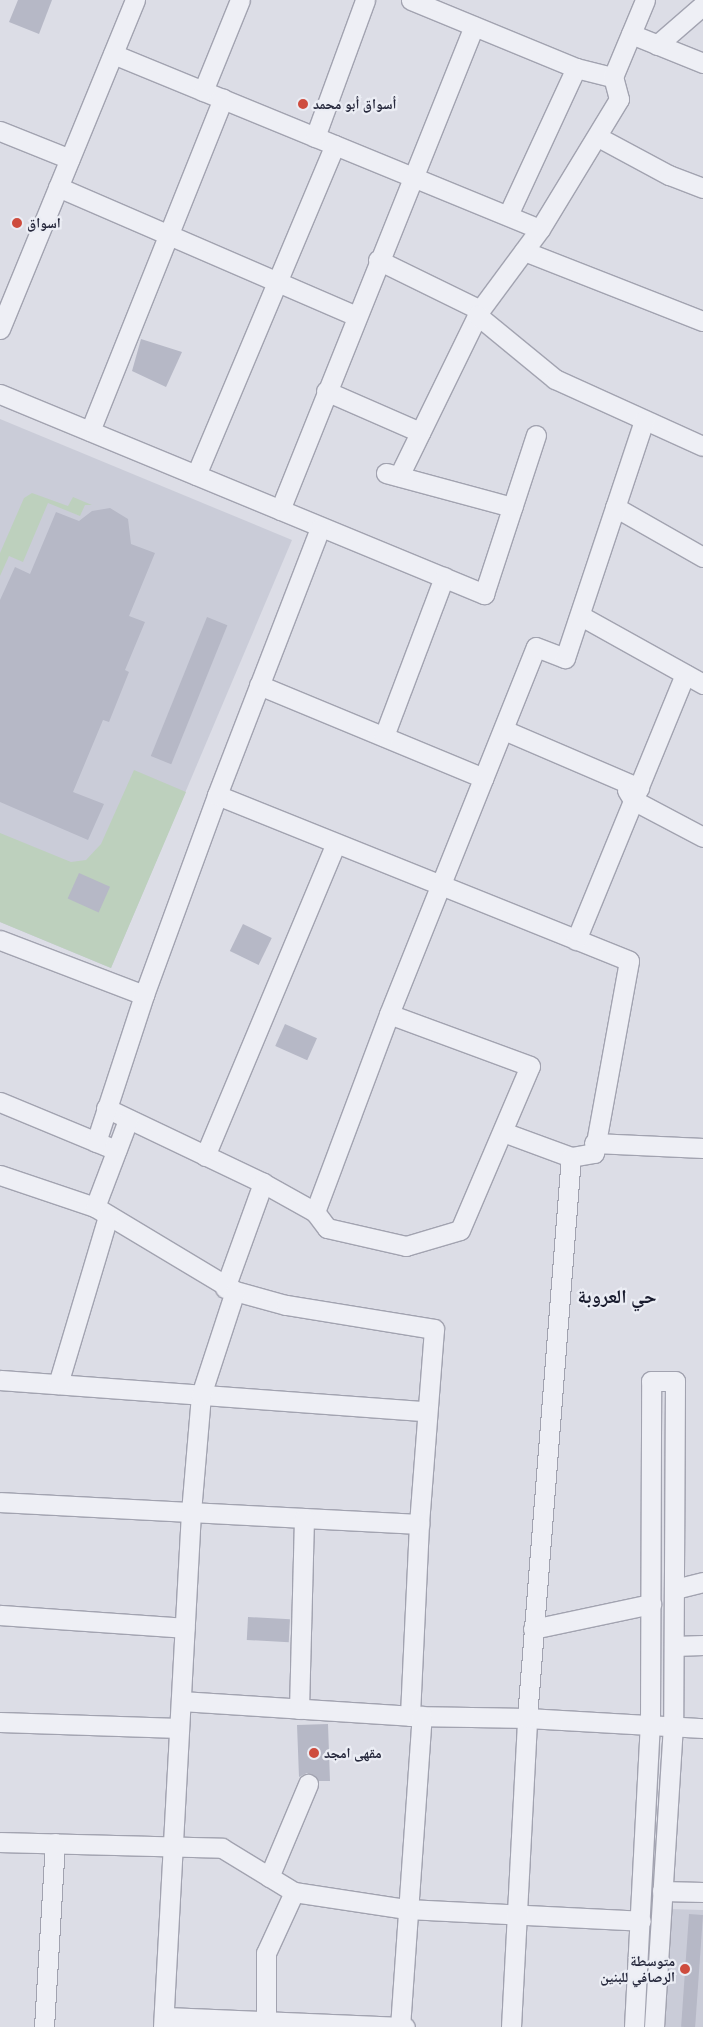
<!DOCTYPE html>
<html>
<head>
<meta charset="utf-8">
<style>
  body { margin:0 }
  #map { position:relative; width:703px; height:2027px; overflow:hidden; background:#dcdde6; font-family:Raleway,"Noto Naskh Arabic",sans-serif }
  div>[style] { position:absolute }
  .built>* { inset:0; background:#caccd8 }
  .green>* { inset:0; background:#bdd0bd }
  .building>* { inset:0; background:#b6b8c6; transform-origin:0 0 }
  .roads { filter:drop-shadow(1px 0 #a2a3b0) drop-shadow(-1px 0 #a2a3b0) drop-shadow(0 1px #a2a3b0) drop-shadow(0 -1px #a2a3b0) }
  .minor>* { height:19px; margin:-9.5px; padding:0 9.5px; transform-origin:9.5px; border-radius:9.5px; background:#eeeff5 }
  .dots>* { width:14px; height:14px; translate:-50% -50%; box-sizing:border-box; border:2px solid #ebedf4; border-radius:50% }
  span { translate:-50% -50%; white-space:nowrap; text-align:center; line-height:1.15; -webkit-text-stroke:4.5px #ebedf4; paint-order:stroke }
  .poi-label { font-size:14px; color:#26283c; font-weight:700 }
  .left { translate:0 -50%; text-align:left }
  .right { translate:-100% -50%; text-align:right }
  .district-label { font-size:19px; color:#181a2d; font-weight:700 }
</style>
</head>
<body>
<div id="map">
  <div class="built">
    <i style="clip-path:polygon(0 419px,292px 540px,111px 968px,0 922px)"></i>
    <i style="clip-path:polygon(669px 1909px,703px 1910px,703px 2027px,663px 2027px)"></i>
  </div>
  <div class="green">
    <i style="clip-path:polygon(32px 493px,68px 506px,73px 497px,92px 505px,85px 505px,80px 516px,48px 503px,23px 562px,9px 556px,0 576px,0 553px,24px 498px)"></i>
    <i style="clip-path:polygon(134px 770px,186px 792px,111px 968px,0 922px,0 833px,71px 862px,86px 860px,101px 844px)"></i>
  </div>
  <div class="building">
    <i style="clip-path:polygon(18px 0,52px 0,39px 34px,9px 22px)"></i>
    <i style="clip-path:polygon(141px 339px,182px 352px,166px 387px,132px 371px)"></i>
    <i style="clip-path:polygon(110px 508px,128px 519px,131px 544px,155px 553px,129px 616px,145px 622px,125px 670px,129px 672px,109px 722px,103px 720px,73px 792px,104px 804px,88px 840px,0 802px,0 600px,15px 567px,30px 574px,56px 512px,79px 521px,92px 511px)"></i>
    <i style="left:207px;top:617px;width:22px;height:150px;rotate:22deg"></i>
    <i style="left:79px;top:873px;width:34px;height:28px;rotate:24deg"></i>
    <i style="left:243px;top:924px;width:32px;height:30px;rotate:26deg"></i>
    <i style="left:285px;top:1024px;width:35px;height:24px;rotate:24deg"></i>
    <i style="left:248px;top:1617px;width:42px;height:23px;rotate:3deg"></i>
    <i style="clip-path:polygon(328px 1724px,330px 1781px,319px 1781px,307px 1773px,299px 1777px,297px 1725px)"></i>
    <i style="left:689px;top:1914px;width:14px;height:113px;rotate:4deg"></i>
  </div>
  <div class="roads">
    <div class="minor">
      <i style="left:411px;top:0;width:178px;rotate:22.4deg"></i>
      <i style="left:576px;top:68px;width:38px;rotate:14deg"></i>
      <i style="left:631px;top:34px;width:78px;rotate:21.9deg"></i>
      <i style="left:657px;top:45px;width:61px;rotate:-41deg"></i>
      <i style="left:113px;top:54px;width:461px;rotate:22.3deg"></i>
      <i style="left:540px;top:229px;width:101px;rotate:126.5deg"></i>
      <i style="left:480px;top:310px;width:185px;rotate:116deg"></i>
      <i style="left:203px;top:91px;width:98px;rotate:-67.9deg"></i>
      <i style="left:0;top:131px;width:75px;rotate:21.8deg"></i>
      <i style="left:315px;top:137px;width:146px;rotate:-69.9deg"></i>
      <i style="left:598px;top:137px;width:81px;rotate:28.2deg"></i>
      <i style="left:669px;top:175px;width:36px;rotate:21deg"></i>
      <i style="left:58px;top:187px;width:325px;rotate:23.4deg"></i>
      <i style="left:508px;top:215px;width:162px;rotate:-65.2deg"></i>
      <i style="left:540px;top:229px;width:152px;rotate:-58.7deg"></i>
      <i style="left:619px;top:99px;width:23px;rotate:-105deg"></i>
      <i style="left:613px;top:77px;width:83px;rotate:-67.4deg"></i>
      <i style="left:524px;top:251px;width:192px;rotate:21.4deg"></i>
      <i style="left:378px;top:260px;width:114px;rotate:26.1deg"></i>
      <i style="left:477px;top:315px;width:101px;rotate:39.4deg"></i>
      <i style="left:555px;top:379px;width:162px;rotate:24.4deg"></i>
      <i style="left:0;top:329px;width:356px;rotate:-67.7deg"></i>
      <i style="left:326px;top:391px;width:103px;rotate:23.6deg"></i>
      <i style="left:0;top:394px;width:524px;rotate:22.45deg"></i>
      <i style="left:484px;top:594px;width:167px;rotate:-71.9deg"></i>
      <i style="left:90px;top:431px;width:358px;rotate:-68.2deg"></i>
      <i style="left:386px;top:473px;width:131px;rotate:15.1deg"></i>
      <i style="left:196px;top:475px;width:358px;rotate:-67.2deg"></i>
      <i style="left:615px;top:507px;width:101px;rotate:29.6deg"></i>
      <i style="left:280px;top:510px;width:521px;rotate:-68.16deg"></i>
      <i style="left:581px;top:616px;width:140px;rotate:29.1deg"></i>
      <i style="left:259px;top:685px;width:243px;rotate:22.5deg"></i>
      <i style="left:504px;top:730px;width:147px;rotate:23.2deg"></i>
      <i style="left:384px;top:736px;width:170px;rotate:-69.3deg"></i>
      <i style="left:627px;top:790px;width:12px;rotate:59deg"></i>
      <i style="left:633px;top:800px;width:79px;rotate:27.9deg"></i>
      <i style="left:217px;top:795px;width:444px;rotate:21.9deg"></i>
      <i style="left:629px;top:961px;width:195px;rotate:100.3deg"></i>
      <i style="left:594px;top:1153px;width:23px;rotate:170deg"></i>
      <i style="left:571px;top:1157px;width:72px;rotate:-159.8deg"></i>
      <i style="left:0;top:940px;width:154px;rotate:20.9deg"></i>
      <i style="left:576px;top:940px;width:287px;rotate:-67.7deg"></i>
      <i style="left:0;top:1102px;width:126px;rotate:22.5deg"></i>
      <i style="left:106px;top:1108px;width:174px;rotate:25.5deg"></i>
      <i style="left:263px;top:1183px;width:60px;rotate:29.1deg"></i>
      <i style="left:315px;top:1212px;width:20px;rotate:53deg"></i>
      <i style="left:327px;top:1228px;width:81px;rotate:12.8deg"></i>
      <i style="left:406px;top:1246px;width:56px;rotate:-16.5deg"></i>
      <i style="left:460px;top:1230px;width:178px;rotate:-66.9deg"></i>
      <i style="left:530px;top:1066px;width:150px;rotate:-159.8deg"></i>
      <i style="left:96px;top:1142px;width:155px;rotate:-71.9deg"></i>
      <i style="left:144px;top:995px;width:213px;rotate:-69.9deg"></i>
      <i style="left:217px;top:795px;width:286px;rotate:-68.9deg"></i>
      <i style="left:594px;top:1143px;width:109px;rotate:2.6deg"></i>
      <i style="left:205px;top:1156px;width:337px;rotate:-67.3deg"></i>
      <i style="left:0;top:1175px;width:100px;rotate:18.6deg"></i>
      <i style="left:95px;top:1207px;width:163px;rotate:31deg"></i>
      <i style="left:235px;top:1291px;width:53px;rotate:15.4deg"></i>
      <i style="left:286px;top:1305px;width:150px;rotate:9.2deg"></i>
      <i style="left:434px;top:1329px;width:196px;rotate:94.4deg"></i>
      <i style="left:419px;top:1524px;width:192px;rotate:92.7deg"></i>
      <i style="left:95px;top:1207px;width:93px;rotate:-69.2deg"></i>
      <i style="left:315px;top:1212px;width:211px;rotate:-69.5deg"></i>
      <i style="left:389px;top:1014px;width:395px;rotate:-68.2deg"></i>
      <i style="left:536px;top:647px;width:31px;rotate:21deg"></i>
      <i style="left:565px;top:658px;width:250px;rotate:-71.6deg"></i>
      <i style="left:225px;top:1288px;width:112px;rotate:-70.1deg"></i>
      <i style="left:0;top:1380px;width:427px;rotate:4.2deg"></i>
      <i style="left:58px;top:1384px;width:175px;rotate:-73.4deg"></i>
      <i style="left:0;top:1502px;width:420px;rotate:3deg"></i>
      <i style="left:675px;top:1589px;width:29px;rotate:-14deg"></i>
      <i style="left:0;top:1615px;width:185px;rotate:4deg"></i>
      <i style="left:533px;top:1629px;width:121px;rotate:-12deg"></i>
      <i style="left:674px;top:1646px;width:29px;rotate:-2deg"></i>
      <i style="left:181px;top:1701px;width:229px;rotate:3.7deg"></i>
      <i style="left:410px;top:1716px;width:117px;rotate:1deg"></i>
      <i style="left:527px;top:1718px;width:176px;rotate:3.3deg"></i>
      <i style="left:299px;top:1709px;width:191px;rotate:-88.5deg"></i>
      <i style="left:0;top:1722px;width:179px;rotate:1.9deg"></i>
      <i style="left:0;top:1842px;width:222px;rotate:1.5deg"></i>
      <i style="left:222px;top:1848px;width:84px;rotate:31.4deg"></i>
      <i style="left:294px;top:1892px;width:114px;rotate:8.6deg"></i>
      <i style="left:407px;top:1909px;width:234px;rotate:2.9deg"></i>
      <i style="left:269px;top:1877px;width:101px;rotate:-67.2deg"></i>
      <i style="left:662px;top:1891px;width:41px;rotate:1.4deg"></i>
      <i style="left:164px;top:2017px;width:241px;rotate:2.4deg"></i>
      <i style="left:266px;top:2021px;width:68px;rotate:-90deg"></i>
      <i style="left:266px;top:1953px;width:67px;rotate:-65.3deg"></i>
      <i style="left:44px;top:2027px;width:184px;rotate:-86.6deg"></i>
      <i style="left:163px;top:2027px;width:516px;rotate:-86.89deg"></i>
      <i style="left:191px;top:1512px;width:117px;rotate:-85.1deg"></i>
      <i style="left:201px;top:1395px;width:109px;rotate:-71.9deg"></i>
      <i style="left:400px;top:2027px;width:312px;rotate:-86deg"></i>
      <i style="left:511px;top:2027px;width:309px;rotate:-87deg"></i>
      <i style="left:527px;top:1718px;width:563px;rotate:-85.52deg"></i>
      <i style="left:634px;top:2027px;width:304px;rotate:-87deg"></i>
      <i style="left:650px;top:1723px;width:342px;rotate:-89.8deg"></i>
      <i style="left:651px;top:1381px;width:24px"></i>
      <i style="left:675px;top:1381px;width:344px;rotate:90.3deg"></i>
      <i style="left:673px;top:1725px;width:303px;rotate:93.6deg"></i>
    </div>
  </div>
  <div class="dots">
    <i style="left:303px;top:104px;background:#ce4c3e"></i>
    <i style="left:17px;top:223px;background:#ce4c3e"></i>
    <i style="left:314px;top:1753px;background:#ce4c3e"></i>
    <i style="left:685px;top:1969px;background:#ce4c3e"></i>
  </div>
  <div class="poi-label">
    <span class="left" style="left:313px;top:104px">أسواق أبو محمد</span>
    <span class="left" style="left:27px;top:223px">اسواق</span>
    <span class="left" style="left:324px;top:1753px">مقهى امجد</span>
    <span class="right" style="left:675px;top:1969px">متوسطة<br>الرصافي للبنين</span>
  </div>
  <div class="district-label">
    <span style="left:617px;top:1297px">حي العروبة</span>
  </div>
</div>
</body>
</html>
